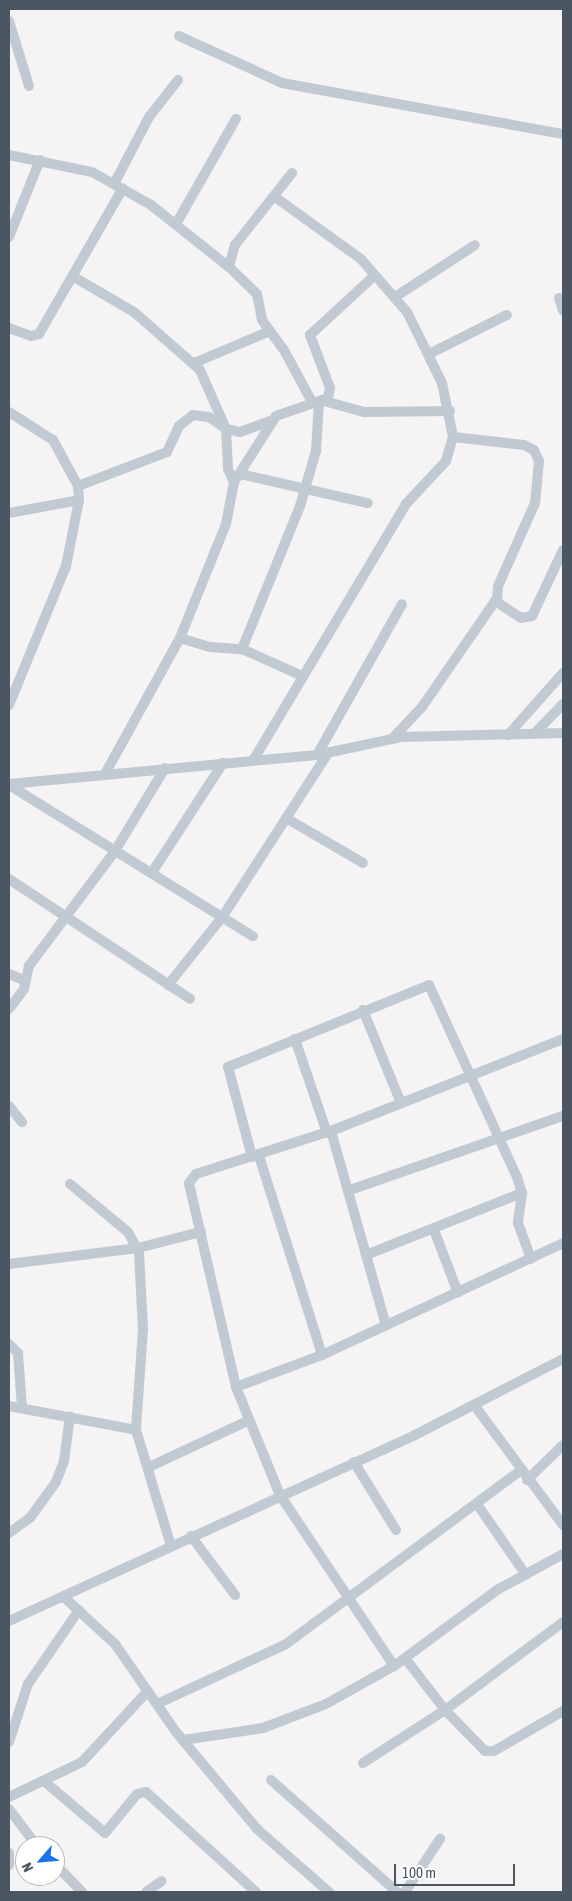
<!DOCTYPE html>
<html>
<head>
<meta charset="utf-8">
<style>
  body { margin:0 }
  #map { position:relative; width:572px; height:1901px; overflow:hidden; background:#f5f3f3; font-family:"Asap Condensed",sans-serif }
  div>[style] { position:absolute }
  .minor>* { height:10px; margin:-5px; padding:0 5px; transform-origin:5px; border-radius:5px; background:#c1cad2 }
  span { translate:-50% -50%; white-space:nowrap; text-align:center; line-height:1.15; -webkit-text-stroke:5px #fff; paint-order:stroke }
  .frame { position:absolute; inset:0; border:10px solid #4a5661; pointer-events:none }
  .north { position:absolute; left:15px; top:1836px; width:50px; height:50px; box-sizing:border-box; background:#fff; border:1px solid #b7bbc0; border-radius:50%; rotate:243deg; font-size:14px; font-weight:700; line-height:20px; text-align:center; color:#4a5661 }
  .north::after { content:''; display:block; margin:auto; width:18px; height:22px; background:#1a73e8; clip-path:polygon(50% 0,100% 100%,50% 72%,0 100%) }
  .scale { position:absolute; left:394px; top:1864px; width:121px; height:22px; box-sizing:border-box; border:2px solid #4a5661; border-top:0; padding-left:6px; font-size:15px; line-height:18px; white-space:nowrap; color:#4a5661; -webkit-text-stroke:4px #fff; paint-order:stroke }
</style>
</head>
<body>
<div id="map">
  <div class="minor">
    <i style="left:9px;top:21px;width:68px;rotate:72.9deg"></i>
    <i style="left:179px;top:36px;width:113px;rotate:24.5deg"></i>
    <i style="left:282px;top:83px;width:286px;rotate:10.3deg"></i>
    <i style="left:9px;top:155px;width:85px;rotate:11.6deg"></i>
    <i style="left:92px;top:172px;width:68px;rotate:29.2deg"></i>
    <i style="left:151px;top:205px;width:100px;rotate:38.5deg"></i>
    <i style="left:229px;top:267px;width:39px;rotate:44deg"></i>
    <i style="left:257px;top:294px;width:26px;rotate:79deg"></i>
    <i style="left:262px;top:320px;width:37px;rotate:54deg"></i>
    <i style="left:284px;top:350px;width:59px;rotate:61.7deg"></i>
    <i style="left:114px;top:184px;width:76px;rotate:-62.4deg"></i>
    <i style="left:149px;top:117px;width:47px;rotate:-51.9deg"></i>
    <i style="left:176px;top:224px;width:121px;rotate:-60.3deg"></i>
    <i style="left:9px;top:237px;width:83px;rotate:-68.1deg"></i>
    <i style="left:229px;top:267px;width:23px;rotate:-75deg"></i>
    <i style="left:235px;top:245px;width:92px;rotate:-51.6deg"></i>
    <i style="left:74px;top:277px;width:69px;rotate:30.3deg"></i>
    <i style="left:134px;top:312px;width:88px;rotate:41.3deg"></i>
    <i style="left:200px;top:370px;width:64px;rotate:66.2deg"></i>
    <i style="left:226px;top:429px;width:40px;rotate:87.1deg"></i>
    <i style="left:228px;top:469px;width:14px;rotate:65deg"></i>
    <i style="left:234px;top:482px;width:43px;rotate:100.8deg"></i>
    <i style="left:226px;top:524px;width:123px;rotate:112deg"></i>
    <i style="left:180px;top:638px;width:155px;rotate:118.9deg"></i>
    <i style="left:395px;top:297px;width:95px;rotate:-33deg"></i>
    <i style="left:559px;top:298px;width:13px;rotate:72deg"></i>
    <i style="left:9px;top:328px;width:23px;rotate:20deg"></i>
    <i style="left:31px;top:336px;width:8px;rotate:-14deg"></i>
    <i style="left:39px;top:334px;width:168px;rotate:-60.1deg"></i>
    <i style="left:429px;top:354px;width:87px;rotate:-26.6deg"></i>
    <i style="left:194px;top:363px;width:82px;rotate:-22.8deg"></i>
    <i style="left:324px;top:401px;width:41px;rotate:15.4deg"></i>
    <i style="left:364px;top:412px;width:86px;rotate:-0.7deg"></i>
    <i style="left:9px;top:412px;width:52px;rotate:32.5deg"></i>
    <i style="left:53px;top:440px;width:52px;rotate:61.5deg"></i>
    <i style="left:78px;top:486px;width:14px;rotate:86deg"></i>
    <i style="left:79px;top:500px;width:67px;rotate:101.1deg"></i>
    <i style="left:66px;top:566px;width:150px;rotate:112.3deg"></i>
    <i style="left:453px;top:437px;width:71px;rotate:6.4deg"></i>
    <i style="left:524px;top:445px;width:11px;rotate:27deg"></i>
    <i style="left:534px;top:450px;width:12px;rotate:66deg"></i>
    <i style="left:539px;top:461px;width:42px;rotate:95.4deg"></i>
    <i style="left:535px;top:503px;width:91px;rotate:114deg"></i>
    <i style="left:498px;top:586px;width:14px;rotate:94deg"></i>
    <i style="left:240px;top:474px;width:131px;rotate:12.8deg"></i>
    <i style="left:234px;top:482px;width:78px;rotate:-57.5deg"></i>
    <i style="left:276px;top:416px;width:55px;rotate:-19.1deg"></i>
    <i style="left:328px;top:398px;width:10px;rotate:-79deg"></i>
    <i style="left:330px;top:388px;width:57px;rotate:-110.7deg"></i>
    <i style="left:310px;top:335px;width:88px;rotate:-42.7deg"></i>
    <i style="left:78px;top:486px;width:95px;rotate:-20.9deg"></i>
    <i style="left:167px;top:452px;width:29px;rotate:-65deg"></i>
    <i style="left:179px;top:426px;width:18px;rotate:-38deg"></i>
    <i style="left:193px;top:415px;width:16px;rotate:7deg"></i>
    <i style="left:209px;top:417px;width:21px;rotate:35deg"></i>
    <i style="left:226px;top:429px;width:14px;rotate:12deg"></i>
    <i style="left:240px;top:432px;width:32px;rotate:-20deg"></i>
    <i style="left:9px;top:513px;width:71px;rotate:-10.5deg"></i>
    <i style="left:180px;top:638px;width:31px;rotate:17deg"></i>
    <i style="left:210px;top:647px;width:32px;rotate:4deg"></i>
    <i style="left:242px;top:649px;width:66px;rotate:24.2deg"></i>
    <i style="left:242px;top:649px;width:154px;rotate:-67.9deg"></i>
    <i style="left:300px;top:506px;width:57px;rotate:-73.8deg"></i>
    <i style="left:316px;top:451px;width:49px;rotate:-86.5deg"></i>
    <i style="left:534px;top:734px;width:42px;rotate:-46deg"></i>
    <i style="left:508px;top:735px;width:83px;rotate:-48.4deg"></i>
    <i style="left:392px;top:739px;width:44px;rotate:-46.8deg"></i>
    <i style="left:422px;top:707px;width:129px;rotate:-55.4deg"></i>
    <i style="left:495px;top:601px;width:31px;rotate:33deg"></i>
    <i style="left:521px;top:618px;width:11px;rotate:-10deg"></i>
    <i style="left:532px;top:616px;width:73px;rotate:-64.8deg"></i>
    <i style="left:317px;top:755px;width:173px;rotate:-60.6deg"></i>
    <i style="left:254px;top:759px;width:297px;rotate:-59.2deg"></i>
    <i style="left:406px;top:504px;width:59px;rotate:-47.1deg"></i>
    <i style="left:446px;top:461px;width:25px;rotate:-74deg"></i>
    <i style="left:453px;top:437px;width:55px;rotate:-101.5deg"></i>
    <i style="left:442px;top:383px;width:79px;rotate:-116.2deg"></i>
    <i style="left:407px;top:312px;width:70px;rotate:-131deg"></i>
    <i style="left:361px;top:259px;width:106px;rotate:-144.2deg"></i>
    <i style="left:9px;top:784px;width:309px;rotate:-5.4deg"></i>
    <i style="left:317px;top:755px;width:87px;rotate:-12deg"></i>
    <i style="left:402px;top:737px;width:161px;rotate:-1.4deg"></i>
    <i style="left:9px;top:785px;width:287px;rotate:31.8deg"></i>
    <i style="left:286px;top:818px;width:89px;rotate:30.3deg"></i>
    <i style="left:153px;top:871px;width:129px;rotate:-57.1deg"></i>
    <i style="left:9px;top:879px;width:217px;rotate:33.5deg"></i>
    <i style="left:9px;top:974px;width:18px;rotate:22deg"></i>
    <i style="left:168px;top:985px;width:88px;rotate:-51.4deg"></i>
    <i style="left:223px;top:916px;width:194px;rotate:-57.2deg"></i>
    <i style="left:9px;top:1009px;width:25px;rotate:-53deg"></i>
    <i style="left:24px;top:989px;width:24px;rotate:-78deg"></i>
    <i style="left:29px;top:966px;width:144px;rotate:-53.2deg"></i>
    <i style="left:115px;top:851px;width:97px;rotate:-58.9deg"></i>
    <i style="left:363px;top:1010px;width:100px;rotate:67.8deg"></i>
    <i style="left:295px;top:1039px;width:99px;rotate:71.2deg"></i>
    <i style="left:9px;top:1106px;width:21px;rotate:51deg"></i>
    <i style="left:331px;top:1131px;width:202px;rotate:74.2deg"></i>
    <i style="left:259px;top:1156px;width:209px;rotate:72.4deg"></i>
    <i style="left:252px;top:1157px;width:93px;rotate:-104.9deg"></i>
    <i style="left:228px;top:1067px;width:217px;rotate:-22.2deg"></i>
    <i style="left:429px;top:985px;width:211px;rotate:65.4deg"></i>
    <i style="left:517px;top:1177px;width:17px;rotate:73deg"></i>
    <i style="left:522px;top:1193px;width:30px;rotate:98deg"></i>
    <i style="left:518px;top:1223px;width:38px;rotate:70deg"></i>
    <i style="left:70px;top:1184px;width:75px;rotate:39.6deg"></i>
    <i style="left:128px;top:1232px;width:24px;rotate:62deg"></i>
    <i style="left:139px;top:1253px;width:76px;rotate:87deg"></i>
    <i style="left:143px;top:1329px;width:101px;rotate:94deg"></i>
    <i style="left:136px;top:1430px;width:121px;rotate:73.2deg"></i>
    <i style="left:350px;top:1190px;width:225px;rotate:-19.2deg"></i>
    <i style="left:434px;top:1230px;width:67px;rotate:69.1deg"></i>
    <i style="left:366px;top:1255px;width:168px;rotate:-21.7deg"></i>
    <i style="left:9px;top:1264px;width:130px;rotate:-7.1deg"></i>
    <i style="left:138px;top:1248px;width:65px;rotate:-14.3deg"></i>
    <i style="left:9px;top:1344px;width:13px;rotate:45deg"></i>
    <i style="left:18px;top:1353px;width:55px;rotate:85.8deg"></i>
    <i style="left:236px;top:1387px;width:92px;rotate:-20.4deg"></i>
    <i style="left:322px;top:1355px;width:266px;rotate:-24.9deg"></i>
    <i style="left:9px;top:1406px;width:129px;rotate:10.7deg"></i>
    <i style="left:475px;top:1406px;width:148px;rotate:53.5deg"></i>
    <i style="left:354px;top:1462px;width:80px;rotate:58.3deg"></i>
    <i style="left:149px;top:1467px;width:111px;rotate:-25deg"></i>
    <i style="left:527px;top:1480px;width:50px;rotate:-44.2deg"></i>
    <i style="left:477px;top:1504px;width:86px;rotate:55.4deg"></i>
    <i style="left:9px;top:1533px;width:26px;rotate:-36deg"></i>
    <i style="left:30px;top:1518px;width:44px;rotate:-54.2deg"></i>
    <i style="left:56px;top:1482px;width:22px;rotate:-69deg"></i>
    <i style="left:64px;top:1461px;width:45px;rotate:-82.4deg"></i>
    <i style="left:191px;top:1536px;width:74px;rotate:53.3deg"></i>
    <i style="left:66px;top:1599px;width:67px;rotate:42.6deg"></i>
    <i style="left:115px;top:1644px;width:107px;rotate:55.3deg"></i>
    <i style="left:176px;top:1732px;width:126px;rotate:50.1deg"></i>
    <i style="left:257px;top:1829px;width:96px;rotate:41.2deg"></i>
    <i style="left:9px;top:1621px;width:447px;rotate:-24.6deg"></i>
    <i style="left:415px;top:1435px;width:166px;rotate:-27.2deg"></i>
    <i style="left:405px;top:1658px;width:66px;rotate:52.4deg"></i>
    <i style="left:445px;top:1710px;width:57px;rotate:45.7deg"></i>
    <i style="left:485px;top:1751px;width:9px"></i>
    <i style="left:494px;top:1751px;width:80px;rotate:-30.1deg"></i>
    <i style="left:394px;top:1666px;width:206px;rotate:-123.7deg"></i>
    <i style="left:280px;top:1495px;width:117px;rotate:-112.2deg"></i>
    <i style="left:236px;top:1387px;width:209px;rotate:-103deg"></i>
    <i style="left:189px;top:1183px;width:11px;rotate:-52deg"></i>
    <i style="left:196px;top:1174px;width:142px;rotate:-17.7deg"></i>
    <i style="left:331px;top:1131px;width:250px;rotate:-21.6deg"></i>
    <i style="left:157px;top:1704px;width:142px;rotate:-24.9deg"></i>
    <i style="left:286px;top:1644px;width:291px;rotate:-36.5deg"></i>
    <i style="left:183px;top:1740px;width:81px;rotate:-8.5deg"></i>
    <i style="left:263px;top:1728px;width:67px;rotate:-20.9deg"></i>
    <i style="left:326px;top:1704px;width:78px;rotate:-29.2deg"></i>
    <i style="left:394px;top:1666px;width:128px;rotate:-36.4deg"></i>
    <i style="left:497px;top:1590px;width:75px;rotate:-28.6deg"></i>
    <i style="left:9px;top:1742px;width:61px;rotate:-71.9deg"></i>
    <i style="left:28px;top:1684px;width:90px;rotate:-55.4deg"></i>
    <i style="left:363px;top:1763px;width:98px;rotate:-32.9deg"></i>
    <i style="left:445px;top:1710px;width:147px;rotate:-36.7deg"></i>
    <i style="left:271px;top:1780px;width:169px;rotate:41.6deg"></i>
    <i style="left:44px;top:1781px;width:80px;rotate:40.4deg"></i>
    <i style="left:105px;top:1833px;width:50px;rotate:-50.6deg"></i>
    <i style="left:137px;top:1794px;width:9px;rotate:-13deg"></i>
    <i style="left:146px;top:1792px;width:149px;rotate:42.3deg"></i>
    <i style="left:9px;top:1797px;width:81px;rotate:-25.6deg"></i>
    <i style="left:82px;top:1762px;width:97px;rotate:-47.1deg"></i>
    <i style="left:9px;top:1809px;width:46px;rotate:52.9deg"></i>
    <i style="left:9px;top:1853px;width:12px;rotate:90deg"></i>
    <i style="left:55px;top:1864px;width:39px;rotate:46deg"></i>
    <i style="left:146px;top:1892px;width:19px;rotate:-35deg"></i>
    <i style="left:405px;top:1892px;width:64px;rotate:-56.6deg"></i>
  </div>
  <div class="frame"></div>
  <div class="north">N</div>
  <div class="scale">100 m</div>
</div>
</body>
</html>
